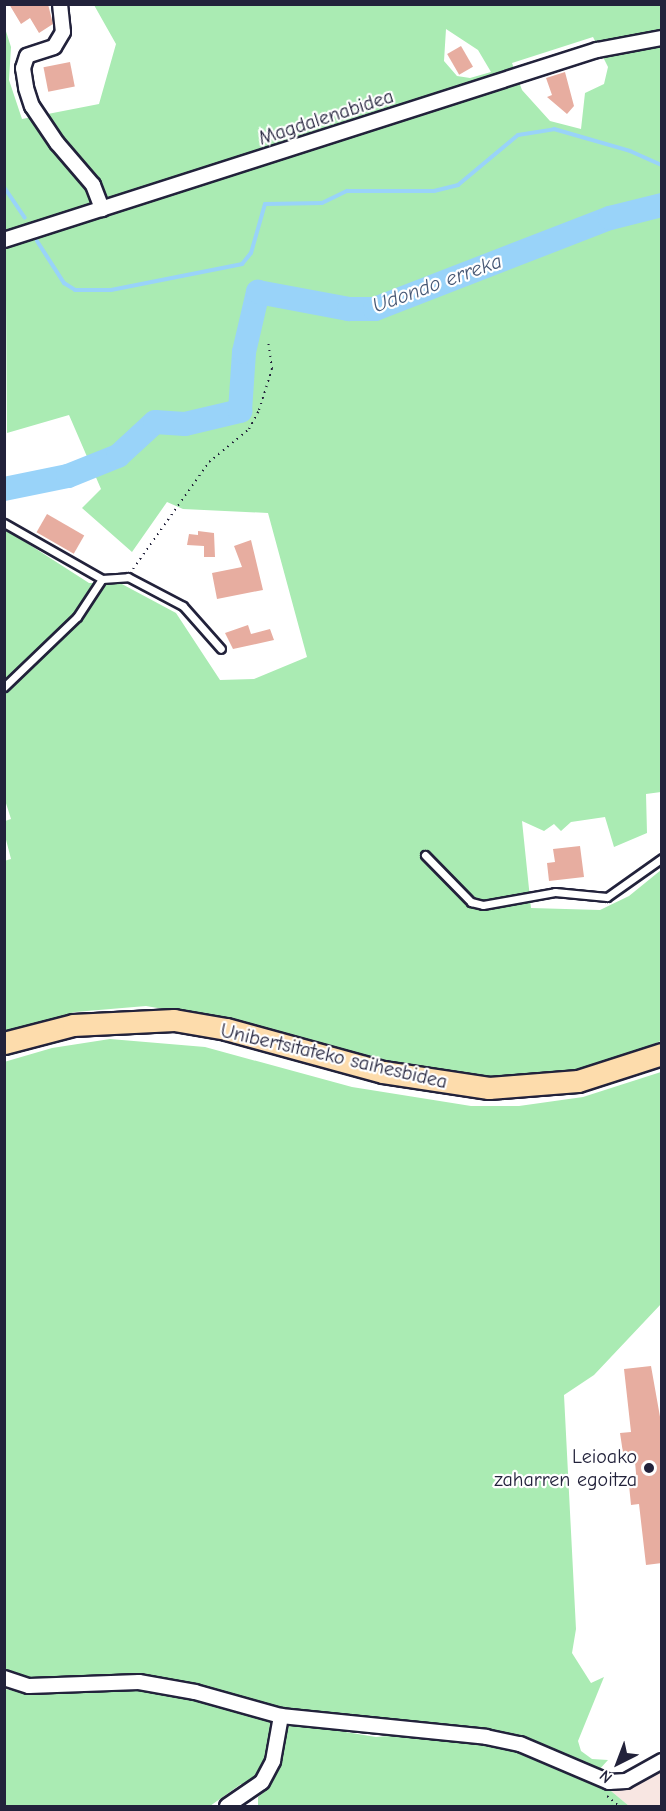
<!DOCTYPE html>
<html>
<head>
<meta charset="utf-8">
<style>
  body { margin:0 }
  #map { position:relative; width:666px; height:1811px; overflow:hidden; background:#fff; font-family:"Comic Neue",sans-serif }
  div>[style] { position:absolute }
  .built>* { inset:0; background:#f8e6e2 }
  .green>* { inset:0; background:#aaebb3 }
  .stream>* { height:4px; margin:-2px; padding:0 2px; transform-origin:2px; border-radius:2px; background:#99d3f9 }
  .river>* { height:24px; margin:-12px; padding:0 12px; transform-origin:12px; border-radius:12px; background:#99d3f9 }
  .building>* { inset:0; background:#e7ada0; transform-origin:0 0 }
  .path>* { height:2px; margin-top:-1px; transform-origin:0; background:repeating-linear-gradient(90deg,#22223b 0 1.5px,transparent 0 6px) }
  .roads { filter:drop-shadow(2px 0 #22223b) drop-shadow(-2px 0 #22223b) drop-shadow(0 2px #22223b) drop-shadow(0 -2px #22223b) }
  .service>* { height:7px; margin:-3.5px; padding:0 3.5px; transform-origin:3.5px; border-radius:3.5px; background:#fff }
  .minor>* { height:14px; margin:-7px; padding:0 7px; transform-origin:7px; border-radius:7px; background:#fff }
  .primary>* { height:21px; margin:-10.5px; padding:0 10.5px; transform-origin:10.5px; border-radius:10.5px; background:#fddcac }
  .dots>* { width:16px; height:16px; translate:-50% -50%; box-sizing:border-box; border:3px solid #fff; border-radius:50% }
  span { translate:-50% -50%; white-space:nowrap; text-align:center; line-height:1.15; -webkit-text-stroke:4.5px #fff; paint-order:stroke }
  .street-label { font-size:20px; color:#22223b }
  .poi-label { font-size:20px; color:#22223b }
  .right { translate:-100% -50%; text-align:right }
  .water-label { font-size:21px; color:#465774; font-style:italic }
  .frame { position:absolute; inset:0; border:6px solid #22223b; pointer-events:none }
  .north { position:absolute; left:588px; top:1733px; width:60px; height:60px; -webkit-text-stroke:4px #fff; paint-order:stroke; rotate:222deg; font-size:16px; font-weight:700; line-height:24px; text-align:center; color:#22223b }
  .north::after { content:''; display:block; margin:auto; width:21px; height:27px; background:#22223b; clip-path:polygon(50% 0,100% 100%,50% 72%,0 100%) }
</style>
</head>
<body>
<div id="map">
  <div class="built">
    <i style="clip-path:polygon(661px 1767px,661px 1806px,629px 1806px,611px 1791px,641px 1781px)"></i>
  </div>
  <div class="green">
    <i style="clip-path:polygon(evenodd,94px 5px,661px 5px,661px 792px,646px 794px,647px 833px,614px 847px,605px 817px,571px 822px,561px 831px,554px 824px,544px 831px,522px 821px,531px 908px,600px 910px,629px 896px,661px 870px,661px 1041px,585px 1070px,495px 1082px,383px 1062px,240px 1022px,146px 1006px,75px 1012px,5px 1032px,4px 861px,11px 859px,4px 832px,5px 821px,11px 819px,4px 797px,5px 529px,89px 583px,120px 583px,176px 613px,220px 680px,254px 679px,307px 657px,268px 513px,183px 509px,167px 502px,132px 552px,82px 508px,101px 489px,69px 415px,7px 433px,4px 25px,11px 47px,9px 80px,22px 119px,99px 104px,116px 44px,94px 5px,446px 29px,478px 50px,491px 72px,470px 78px,457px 76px,444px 61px,446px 29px,94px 5px,593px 37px,608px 67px,604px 84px,585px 93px,581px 129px,550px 121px,522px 90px,512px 63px,593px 37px)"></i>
    <i style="clip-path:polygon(110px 1039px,205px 1047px,352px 1087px,471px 1106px,519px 1106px,583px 1097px,661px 1072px,661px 1304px,594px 1375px,564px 1395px,576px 1629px,572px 1653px,591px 1683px,604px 1677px,578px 1741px,581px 1751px,592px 1759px,608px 1760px,598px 1771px,555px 1752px,286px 1711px,190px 1686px,29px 1681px,5px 1673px,4px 1062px,52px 1048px)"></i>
    <i style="clip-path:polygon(4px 1689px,27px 1693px,140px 1689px,190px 1697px,272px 1720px,376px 1737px,402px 1735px,515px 1748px,611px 1791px,629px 1806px,258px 1806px,258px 1797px,268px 1789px,241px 1784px,210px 1806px,5px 1806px)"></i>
  </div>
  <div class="stream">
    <i style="left:4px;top:187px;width:37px;rotate:56deg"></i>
    <i style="left:37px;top:241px;width:50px;rotate:57.3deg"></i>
    <i style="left:64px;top:283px;width:13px;rotate:32deg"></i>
    <i style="left:75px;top:290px;width:36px"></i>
    <i style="left:111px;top:290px;width:134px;rotate:-11.2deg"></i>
    <i style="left:242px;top:264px;width:14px;rotate:-51deg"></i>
    <i style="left:251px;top:253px;width:51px;rotate:-74.1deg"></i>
    <i style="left:265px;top:204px;width:57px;rotate:-1deg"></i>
    <i style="left:322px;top:203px;width:28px;rotate:-26deg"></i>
    <i style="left:347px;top:191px;width:87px"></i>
    <i style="left:434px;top:191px;width:25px;rotate:-14deg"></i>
    <i style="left:458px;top:185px;width:78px;rotate:-39.8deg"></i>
    <i style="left:518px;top:135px;width:36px;rotate:-9deg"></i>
    <i style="left:554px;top:129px;width:79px;rotate:16.1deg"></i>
    <i style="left:630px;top:151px;width:35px;rotate:24deg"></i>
  </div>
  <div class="river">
    <i style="left:4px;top:489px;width:65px;rotate:-11.5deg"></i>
    <i style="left:68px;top:476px;width:54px;rotate:-21.8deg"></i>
    <i style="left:118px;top:456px;width:50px;rotate:-42.6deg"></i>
    <i style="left:155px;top:422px;width:30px;rotate:4deg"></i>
    <i style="left:185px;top:424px;width:57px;rotate:-13.3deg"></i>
    <i style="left:240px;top:411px;width:59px;rotate:-86.1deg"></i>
    <i style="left:244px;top:352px;width:62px;rotate:-76.9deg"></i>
    <i style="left:258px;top:292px;width:93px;rotate:10.6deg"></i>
    <i style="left:349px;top:309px;width:26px"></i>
    <i style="left:375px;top:309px;width:252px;rotate:-21.2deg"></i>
    <i style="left:610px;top:218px;width:54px;rotate:-14deg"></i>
  </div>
  <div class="building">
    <i style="clip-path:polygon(9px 4px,48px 4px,53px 24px,39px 33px,30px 18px,21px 24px)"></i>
    <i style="left:461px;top:46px;width:24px;height:16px;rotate:60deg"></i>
    <i style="left:70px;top:62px;width:25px;height:27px;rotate:79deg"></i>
    <i style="clip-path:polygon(565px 72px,574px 106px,567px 114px,547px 97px,552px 95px,546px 78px)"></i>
    <i style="left:47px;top:514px;width:43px;height:21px;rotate:30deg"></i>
    <i style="clip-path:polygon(198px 531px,214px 533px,215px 557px,204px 557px,204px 546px,187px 545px,189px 534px,198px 535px)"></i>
    <i style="clip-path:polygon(251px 540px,263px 590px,217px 599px,212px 573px,242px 567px,234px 546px)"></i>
    <i style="clip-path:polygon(248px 625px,251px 634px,270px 629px,274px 640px,233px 649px,225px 633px)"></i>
    <i style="clip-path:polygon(580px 846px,584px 877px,549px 881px,547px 863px,555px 862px,553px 849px)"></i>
    <i style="clip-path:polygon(651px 1366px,662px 1428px,662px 1563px,646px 1565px,639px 1504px,631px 1505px,629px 1485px,637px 1484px,634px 1451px,623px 1453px,620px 1433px,631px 1432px,624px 1369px)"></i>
  </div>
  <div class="path">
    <i style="left:133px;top:569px;width:131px;rotate:-54.6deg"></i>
    <i style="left:209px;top:462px;width:52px;rotate:-39.5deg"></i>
    <i style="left:249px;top:429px;width:21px;rotate:-62deg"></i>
    <i style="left:259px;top:410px;width:43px;rotate:-72.4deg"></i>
    <i style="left:272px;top:369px;width:28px;rotate:-98deg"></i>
    <i style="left:607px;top:1796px;width:16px;rotate:40deg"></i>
  </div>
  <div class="roads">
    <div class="service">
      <i style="left:4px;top:523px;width:113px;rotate:29.7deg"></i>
      <i style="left:102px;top:579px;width:26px;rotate:-4deg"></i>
      <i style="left:128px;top:577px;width:62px;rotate:27.8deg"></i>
      <i style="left:183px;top:606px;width:57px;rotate:48.5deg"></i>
      <i style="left:4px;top:687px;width:101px;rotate:-43.8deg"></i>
      <i style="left:77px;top:617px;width:45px;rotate:-56.7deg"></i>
      <i style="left:425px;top:855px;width:66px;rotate:45.6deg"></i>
      <i style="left:471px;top:902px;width:12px;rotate:14deg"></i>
      <i style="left:483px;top:905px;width:73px;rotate:-10.2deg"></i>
      <i style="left:555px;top:892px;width:52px;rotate:5.5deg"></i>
      <i style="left:607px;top:897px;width:67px;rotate:-35.3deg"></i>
    </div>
    <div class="minor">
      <i style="left:60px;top:4px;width:28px;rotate:84deg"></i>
      <i style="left:63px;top:32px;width:17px;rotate:121deg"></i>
      <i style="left:54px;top:47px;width:28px;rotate:162deg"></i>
      <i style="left:27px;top:56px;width:13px;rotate:108deg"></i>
      <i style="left:23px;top:68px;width:20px;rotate:81deg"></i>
      <i style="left:26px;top:88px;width:19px;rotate:72deg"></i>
      <i style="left:32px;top:106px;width:45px;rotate:56deg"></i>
      <i style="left:57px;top:143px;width:55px;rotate:49.4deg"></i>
      <i style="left:93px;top:185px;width:26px;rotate:69deg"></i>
      <i style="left:4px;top:240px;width:623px;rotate:-17.77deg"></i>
      <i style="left:597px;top:50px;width:66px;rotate:-10.5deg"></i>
      <i style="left:4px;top:1678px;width:26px;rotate:18deg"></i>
      <i style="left:29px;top:1686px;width:110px;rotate:-2.1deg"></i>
      <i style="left:139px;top:1682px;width:57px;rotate:10.1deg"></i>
      <i style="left:195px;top:1692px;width:89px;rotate:15.6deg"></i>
      <i style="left:281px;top:1716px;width:206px;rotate:5.8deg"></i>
      <i style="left:486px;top:1737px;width:35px;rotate:12deg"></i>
      <i style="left:520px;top:1744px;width:97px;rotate:23.1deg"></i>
      <i style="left:609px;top:1782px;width:17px;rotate:-3deg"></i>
      <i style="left:626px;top:1781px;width:41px;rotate:-29.1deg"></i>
      <i style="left:227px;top:1806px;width:42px;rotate:-34.4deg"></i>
      <i style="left:262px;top:1782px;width:24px;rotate:-62deg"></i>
      <i style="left:273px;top:1761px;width:46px;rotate:-79.9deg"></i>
    </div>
    <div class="primary">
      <i style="left:4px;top:1043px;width:71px;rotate:-14.6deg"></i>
      <i style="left:73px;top:1025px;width:101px;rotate:-2.8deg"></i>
      <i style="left:174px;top:1020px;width:53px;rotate:9.8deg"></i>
      <i style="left:226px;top:1029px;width:163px;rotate:15.3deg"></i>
      <i style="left:383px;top:1072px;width:107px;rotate:8.6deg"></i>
      <i style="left:489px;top:1088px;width:89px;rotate:-4.5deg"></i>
      <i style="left:578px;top:1081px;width:88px;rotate:-17.8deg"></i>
    </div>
  </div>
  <div class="dots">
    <i style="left:649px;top:1468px;background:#22223b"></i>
  </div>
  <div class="street-label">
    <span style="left:326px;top:117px;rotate:-18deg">Magdalenabidea</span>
    <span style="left:334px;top:1056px;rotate:13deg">Unibertsitateko saihesbidea</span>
  </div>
  <div class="poi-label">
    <span class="right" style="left:637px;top:1468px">Leioako<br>zaharren egoitza</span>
  </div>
  <div class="water-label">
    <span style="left:437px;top:283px;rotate:-20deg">Udondo erreka</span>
  </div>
  <div class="frame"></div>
  <div class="north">N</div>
</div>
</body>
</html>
